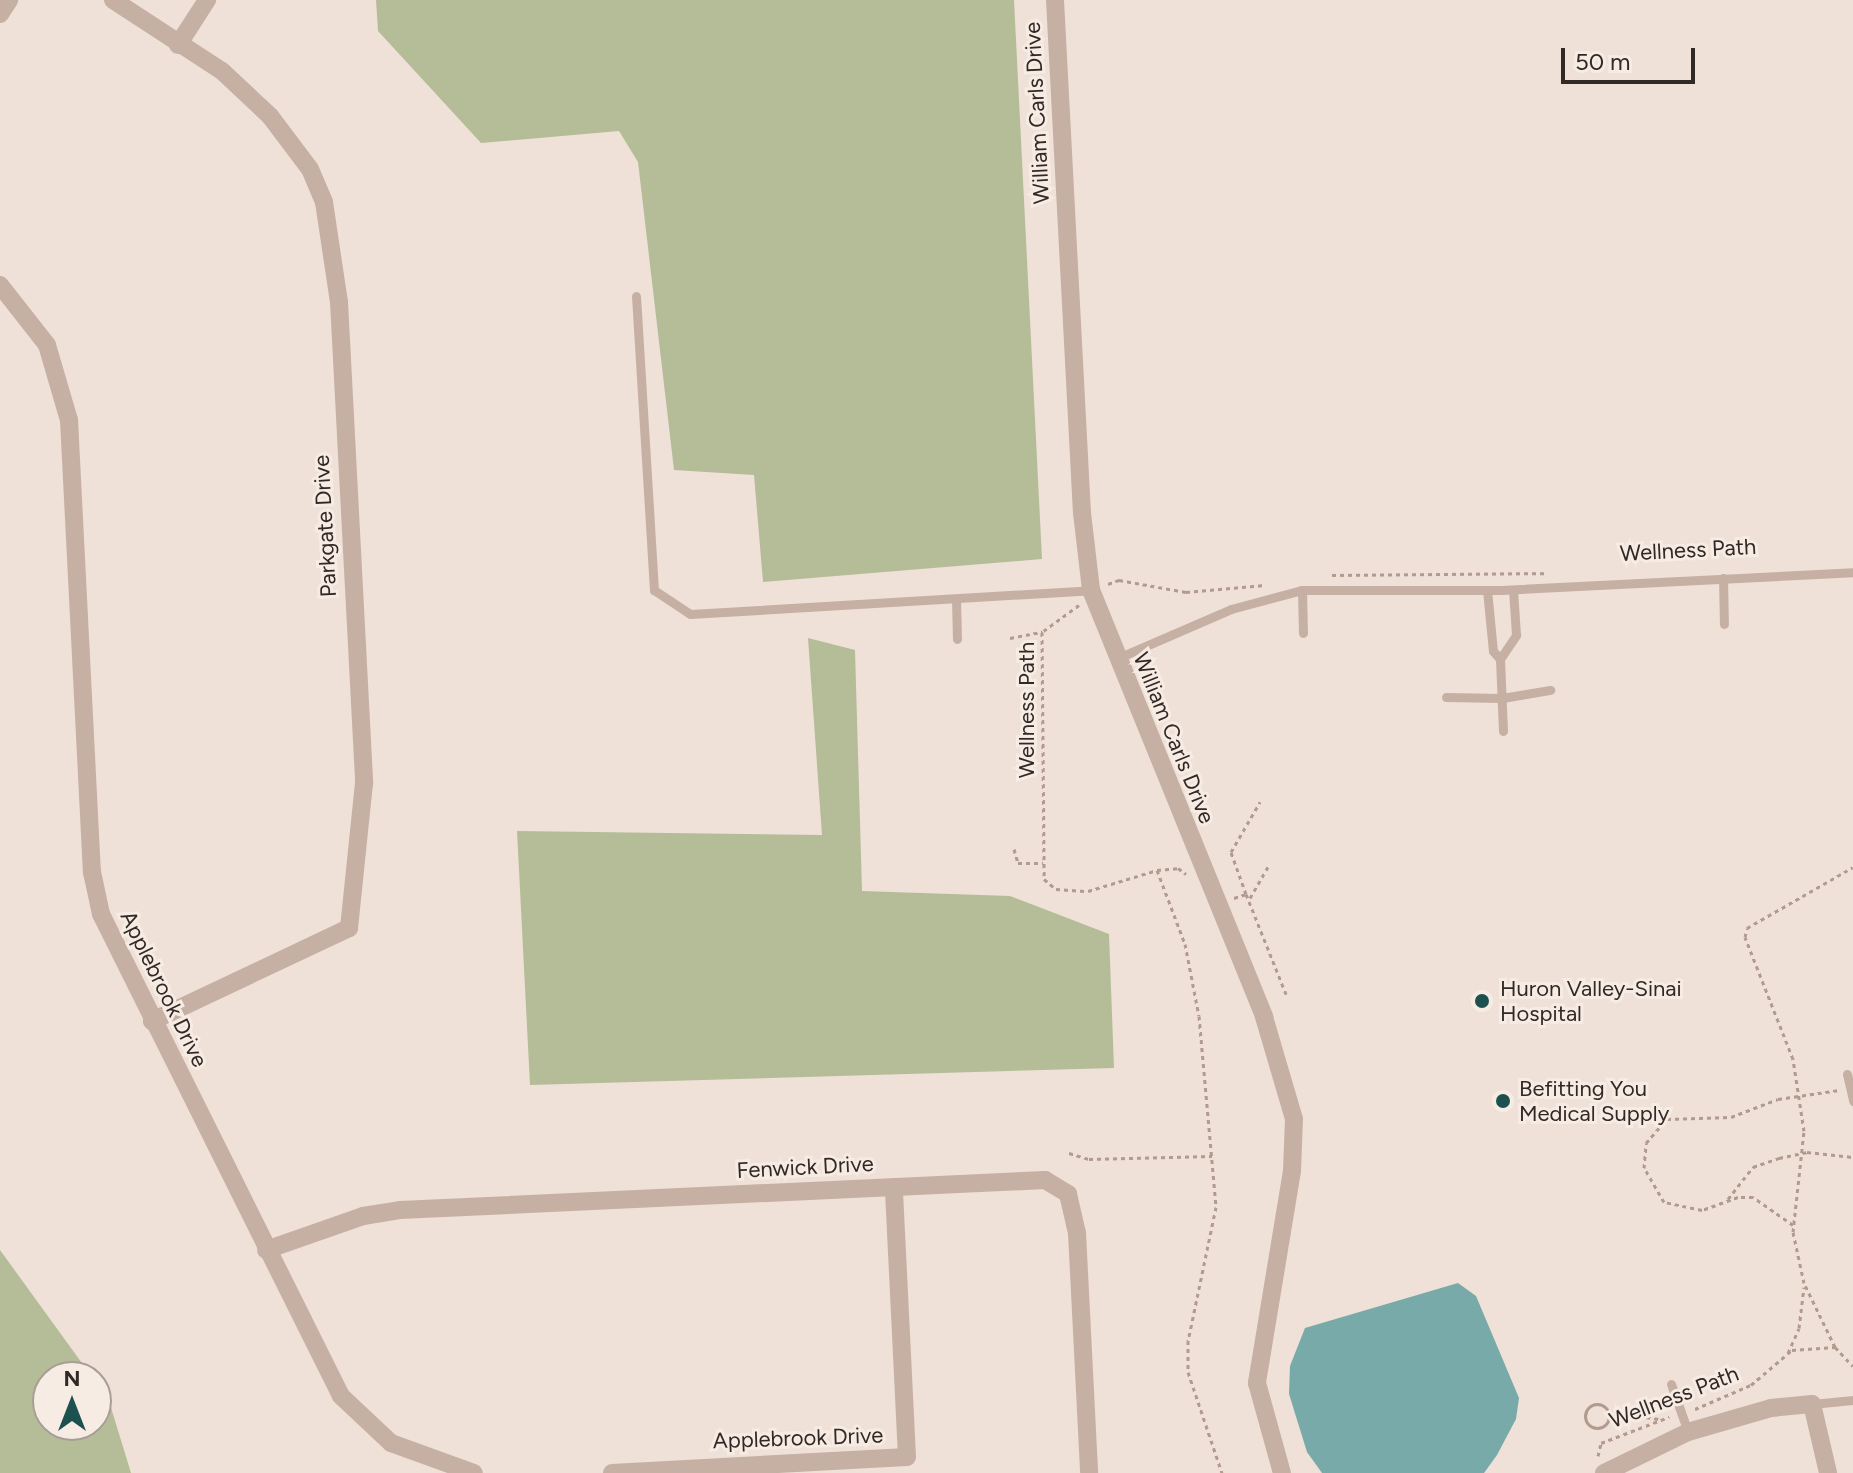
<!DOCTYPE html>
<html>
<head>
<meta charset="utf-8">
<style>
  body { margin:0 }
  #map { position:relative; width:1853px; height:1473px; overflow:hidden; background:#efe1d7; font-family:Figtree,sans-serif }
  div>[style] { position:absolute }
  .green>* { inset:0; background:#b4bd98 }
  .water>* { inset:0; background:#77aaa8 }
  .path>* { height:3px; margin-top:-1.5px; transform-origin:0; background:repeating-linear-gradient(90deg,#b29a8e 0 4px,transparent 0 8px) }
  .path>.ring { margin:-1.5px; padding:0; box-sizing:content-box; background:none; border:3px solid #b29a8e; border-radius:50% }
  .service>* { height:9px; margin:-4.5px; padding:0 4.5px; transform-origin:4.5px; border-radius:4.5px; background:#c6b0a4 }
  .minor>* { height:18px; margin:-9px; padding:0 9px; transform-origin:9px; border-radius:9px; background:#c6b0a4 }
  .dots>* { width:22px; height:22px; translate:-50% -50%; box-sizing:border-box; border:4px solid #f7ece3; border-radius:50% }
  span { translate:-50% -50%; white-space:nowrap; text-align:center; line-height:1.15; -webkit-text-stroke:6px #f7ece3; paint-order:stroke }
  .street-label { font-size:22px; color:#322825 }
  .poi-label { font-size:22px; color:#322825 }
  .left { translate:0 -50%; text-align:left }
  .north { position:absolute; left:32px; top:1361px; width:80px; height:80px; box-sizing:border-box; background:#f7ece3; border:2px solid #a89e97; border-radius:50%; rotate:0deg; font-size:22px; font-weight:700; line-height:32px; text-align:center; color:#322825 }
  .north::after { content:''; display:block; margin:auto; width:28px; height:36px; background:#1d514f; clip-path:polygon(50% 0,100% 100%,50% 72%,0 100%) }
  .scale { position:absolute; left:1561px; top:48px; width:134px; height:36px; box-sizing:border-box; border:4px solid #322825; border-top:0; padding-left:10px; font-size:24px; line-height:28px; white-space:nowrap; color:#322825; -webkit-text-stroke:6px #f7ece3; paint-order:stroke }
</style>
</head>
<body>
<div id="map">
  <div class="green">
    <i style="clip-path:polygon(376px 0,1014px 0,1042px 559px,763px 582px,754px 475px,674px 470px,638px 162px,619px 131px,481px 143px,378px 31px)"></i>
    <i style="clip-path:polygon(808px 638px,855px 650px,862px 891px,1010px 896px,1109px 934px,1114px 1068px,530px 1085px,517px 831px,822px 835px)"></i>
    <i style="clip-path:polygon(0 1250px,92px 1377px,48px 1377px,48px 1425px,96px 1425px,96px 1382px,109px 1401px,131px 1473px,0 1473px)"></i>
  </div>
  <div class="water">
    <i style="clip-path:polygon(1458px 1283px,1476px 1296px,1519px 1398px,1516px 1419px,1497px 1455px,1484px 1473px,1322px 1473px,1307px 1452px,1289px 1394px,1290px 1366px,1305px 1328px)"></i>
  </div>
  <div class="path">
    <i style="left:1332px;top:575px;width:212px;rotate:-0.5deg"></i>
    <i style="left:1108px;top:584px;width:12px;rotate:-20deg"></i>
    <i style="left:1119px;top:580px;width:68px;rotate:10.2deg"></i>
    <i style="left:1186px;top:592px;width:79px;rotate:-5.1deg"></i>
    <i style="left:1079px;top:605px;width:46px;rotate:143.9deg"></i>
    <i style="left:1042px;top:632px;width:247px;rotate:89.5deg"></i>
    <i style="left:1044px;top:879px;width:16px;rotate:40deg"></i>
    <i style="left:1056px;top:889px;width:32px;rotate:4deg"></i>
    <i style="left:1088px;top:891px;width:72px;rotate:-16.9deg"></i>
    <i style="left:1157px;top:870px;width:79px;rotate:69.3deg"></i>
    <i style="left:1185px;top:944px;width:73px;rotate:79deg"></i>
    <i style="left:1199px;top:1016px;width:192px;rotate:84.9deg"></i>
    <i style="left:1216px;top:1207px;width:137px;rotate:101.8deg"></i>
    <i style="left:1188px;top:1341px;width:31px;rotate:90deg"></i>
    <i style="left:1188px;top:1372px;width:107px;rotate:71.4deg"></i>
    <i style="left:1010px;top:638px;width:33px;rotate:-11deg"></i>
    <i style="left:1014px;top:849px;width:15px;rotate:74deg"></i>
    <i style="left:1018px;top:863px;width:25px"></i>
    <i style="left:1157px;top:870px;width:21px;rotate:-5deg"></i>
    <i style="left:1178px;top:868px;width:10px;rotate:37deg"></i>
    <i style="left:1246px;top:894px;width:45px;rotate:-109.7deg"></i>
    <i style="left:1231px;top:852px;width:58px;rotate:-59.9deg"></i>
    <i style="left:1234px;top:898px;width:13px;rotate:-18deg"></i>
    <i style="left:1246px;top:894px;width:108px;rotate:68.2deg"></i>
    <i style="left:1250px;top:898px;width:36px;rotate:-60deg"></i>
    <i style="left:1069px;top:1153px;width:21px;rotate:17deg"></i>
    <i style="left:1089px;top:1159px;width:123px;rotate:-1.4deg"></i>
    <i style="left:1728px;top:1199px;width:41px;rotate:-52deg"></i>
    <i style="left:1753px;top:1167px;width:28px;rotate:-19deg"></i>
    <i style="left:1779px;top:1158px;width:29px;rotate:-12deg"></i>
    <i style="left:1807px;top:1152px;width:46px;rotate:6.2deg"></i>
    <i style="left:1793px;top:1225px;width:49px;rotate:-145deg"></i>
    <i style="left:1753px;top:1197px;width:15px;rotate:180deg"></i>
    <i style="left:1738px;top:1197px;width:38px;rotate:160deg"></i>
    <i style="left:1702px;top:1210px;width:39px;rotate:-168deg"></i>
    <i style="left:1664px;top:1202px;width:39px;rotate:-120deg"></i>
    <i style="left:1644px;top:1168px;width:25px;rotate:-85deg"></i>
    <i style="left:1646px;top:1143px;width:32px;rotate:-49deg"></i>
    <i style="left:1667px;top:1119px;width:64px;rotate:-1.8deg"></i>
    <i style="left:1731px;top:1117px;width:50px;rotate:-21deg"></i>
    <i style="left:1778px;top:1099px;width:62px;rotate:-8.4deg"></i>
    <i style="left:1835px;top:1347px;width:71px;rotate:-115.8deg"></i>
    <i style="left:1804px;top:1283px;width:52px;rotate:-102.2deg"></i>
    <i style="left:1793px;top:1232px;width:102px;rotate:-83.8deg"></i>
    <i style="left:1804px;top:1131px;width:73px;rotate:-98.7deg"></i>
    <i style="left:1793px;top:1059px;width:131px;rotate:-111.5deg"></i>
    <i style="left:1745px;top:937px;width:9px;rotate:-77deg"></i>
    <i style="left:1747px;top:928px;width:122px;rotate:-29.9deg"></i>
    <i style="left:1788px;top:1353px;width:27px;rotate:-66deg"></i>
    <i style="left:1799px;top:1328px;width:41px;rotate:-83deg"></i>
    <i class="ring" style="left:1585px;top:1404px;width:21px;height:21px"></i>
    <i style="left:1695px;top:1409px;width:61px;rotate:-23.2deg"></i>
    <i style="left:1751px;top:1385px;width:54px;rotate:-40.5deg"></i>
    <i style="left:1792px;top:1350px;width:43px;rotate:-4deg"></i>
    <i style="left:1835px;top:1347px;width:26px;rotate:47deg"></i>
    <i style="left:1607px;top:1411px;width:52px;rotate:8.9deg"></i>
    <i style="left:1598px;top:1456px;width:13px;rotate:-77deg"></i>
    <i style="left:1601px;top:1443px;width:73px;rotate:-20.9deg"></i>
  </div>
  <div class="service">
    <i style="left:636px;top:296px;width:295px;rotate:86.5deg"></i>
    <i style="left:654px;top:590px;width:43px;rotate:33.7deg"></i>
    <i style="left:690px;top:614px;width:402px;rotate:-3.4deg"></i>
    <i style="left:1723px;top:578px;width:46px;rotate:88.8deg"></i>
    <i style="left:1302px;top:590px;width:43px;rotate:88.7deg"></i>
    <i style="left:1487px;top:590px;width:61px;rotate:84.4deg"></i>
    <i style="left:1493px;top:651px;width:11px;rotate:49deg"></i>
    <i style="left:1500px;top:659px;width:72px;rotate:87.6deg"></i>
    <i style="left:956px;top:599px;width:40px;rotate:88.6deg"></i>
    <i style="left:1118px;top:658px;width:123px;rotate:-23.4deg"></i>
    <i style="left:1231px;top:609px;width:73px;rotate:-15deg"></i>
    <i style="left:1302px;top:590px;width:199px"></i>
    <i style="left:1501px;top:590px;width:352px;rotate:-2.9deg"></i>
    <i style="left:1500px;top:659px;width:29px;rotate:-56deg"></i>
    <i style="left:1516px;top:635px;width:45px;rotate:-93.8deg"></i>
    <i style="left:1446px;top:697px;width:56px;rotate:1deg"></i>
    <i style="left:1502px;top:698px;width:49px;rotate:-9.5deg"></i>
    <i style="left:1847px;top:1074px;width:28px;rotate:77deg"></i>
    <i style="left:1671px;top:1384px;width:51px;rotate:70.5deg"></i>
    <i style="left:1812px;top:1404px;width:41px;rotate:-5.6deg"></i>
  </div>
  <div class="minor">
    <i style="left:113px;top:0;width:130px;rotate:33.1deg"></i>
    <i style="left:222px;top:71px;width:66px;rotate:43.2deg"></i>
    <i style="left:270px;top:116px;width:66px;rotate:53deg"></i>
    <i style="left:310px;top:169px;width:36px;rotate:67deg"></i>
    <i style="left:324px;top:202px;width:101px;rotate:81.5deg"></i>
    <i style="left:339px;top:302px;width:482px;rotate:87deg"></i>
    <i style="left:364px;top:783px;width:146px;rotate:95.9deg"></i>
    <i style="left:349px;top:928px;width:218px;rotate:154.7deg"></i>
    <i style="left:1055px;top:0;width:514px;rotate:86.99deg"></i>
    <i style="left:1082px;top:513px;width:78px;rotate:83.3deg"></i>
    <i style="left:1091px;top:590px;width:461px;rotate:67.9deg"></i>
    <i style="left:1264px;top:1017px;width:106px;rotate:73.6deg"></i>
    <i style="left:1294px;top:1119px;width:52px;rotate:92.2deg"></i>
    <i style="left:1292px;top:1171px;width:215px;rotate:99.4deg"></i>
    <i style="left:1257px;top:1383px;width:93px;rotate:74.5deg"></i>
    <i style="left:0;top:14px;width:17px;rotate:-57deg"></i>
    <i style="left:178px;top:45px;width:54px;rotate:-57.2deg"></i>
    <i style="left:0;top:285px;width:76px;rotate:51.9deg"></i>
    <i style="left:47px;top:345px;width:78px;rotate:73.7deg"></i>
    <i style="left:69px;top:420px;width:453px;rotate:87.1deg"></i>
    <i style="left:92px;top:872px;width:43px;rotate:77.9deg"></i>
    <i style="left:101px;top:914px;width:538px;rotate:63.53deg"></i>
    <i style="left:341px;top:1396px;width:69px;rotate:43.2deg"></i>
    <i style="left:391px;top:1443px;width:88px;rotate:19.9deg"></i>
    <i style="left:266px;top:1250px;width:103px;rotate:-19.3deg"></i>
    <i style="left:363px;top:1216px;width:37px;rotate:-9deg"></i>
    <i style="left:400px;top:1210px;width:646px;rotate:-2.66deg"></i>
    <i style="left:1045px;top:1180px;width:27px;rotate:31deg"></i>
    <i style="left:1068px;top:1194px;width:40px;rotate:77deg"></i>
    <i style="left:1077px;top:1233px;width:240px;rotate:87.1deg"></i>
    <i style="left:612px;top:1473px;width:295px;rotate:-3.1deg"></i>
    <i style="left:907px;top:1457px;width:270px;rotate:-92.8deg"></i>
    <i style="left:1604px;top:1473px;width:93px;rotate:-26deg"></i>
    <i style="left:1688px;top:1432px;width:86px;rotate:-16.1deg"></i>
    <i style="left:1771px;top:1408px;width:41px;rotate:-5.6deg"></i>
    <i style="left:1812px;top:1404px;width:71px;rotate:76.9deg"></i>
  </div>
  <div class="dots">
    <i style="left:1482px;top:1001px;background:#1d514f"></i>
    <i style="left:1503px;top:1101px;background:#1d514f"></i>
  </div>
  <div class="street-label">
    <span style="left:1037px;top:113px;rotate:-93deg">William Carls Drive</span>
    <span style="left:325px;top:526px;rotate:-93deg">Parkgate Drive</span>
    <span style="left:1688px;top:550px;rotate:-3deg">Wellness Path</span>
    <span style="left:1027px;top:710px;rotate:-90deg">Wellness Path</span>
    <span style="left:1174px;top:738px;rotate:68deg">William Carls Drive</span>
    <span style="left:164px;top:989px;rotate:64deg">Applebrook Drive</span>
    <span style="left:805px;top:1167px;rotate:-3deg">Fenwick Drive</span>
    <span style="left:1674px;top:1397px;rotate:-21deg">Wellness Path</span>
    <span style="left:798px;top:1438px;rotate:-2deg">Applebrook Drive</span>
  </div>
  <div class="poi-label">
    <span class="left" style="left:1500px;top:1001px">Huron Valley-Sinai<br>Hospital</span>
    <span class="left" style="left:1519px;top:1101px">Befitting You<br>Medical Supply</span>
  </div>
  <div class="north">N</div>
  <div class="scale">50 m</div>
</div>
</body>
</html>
